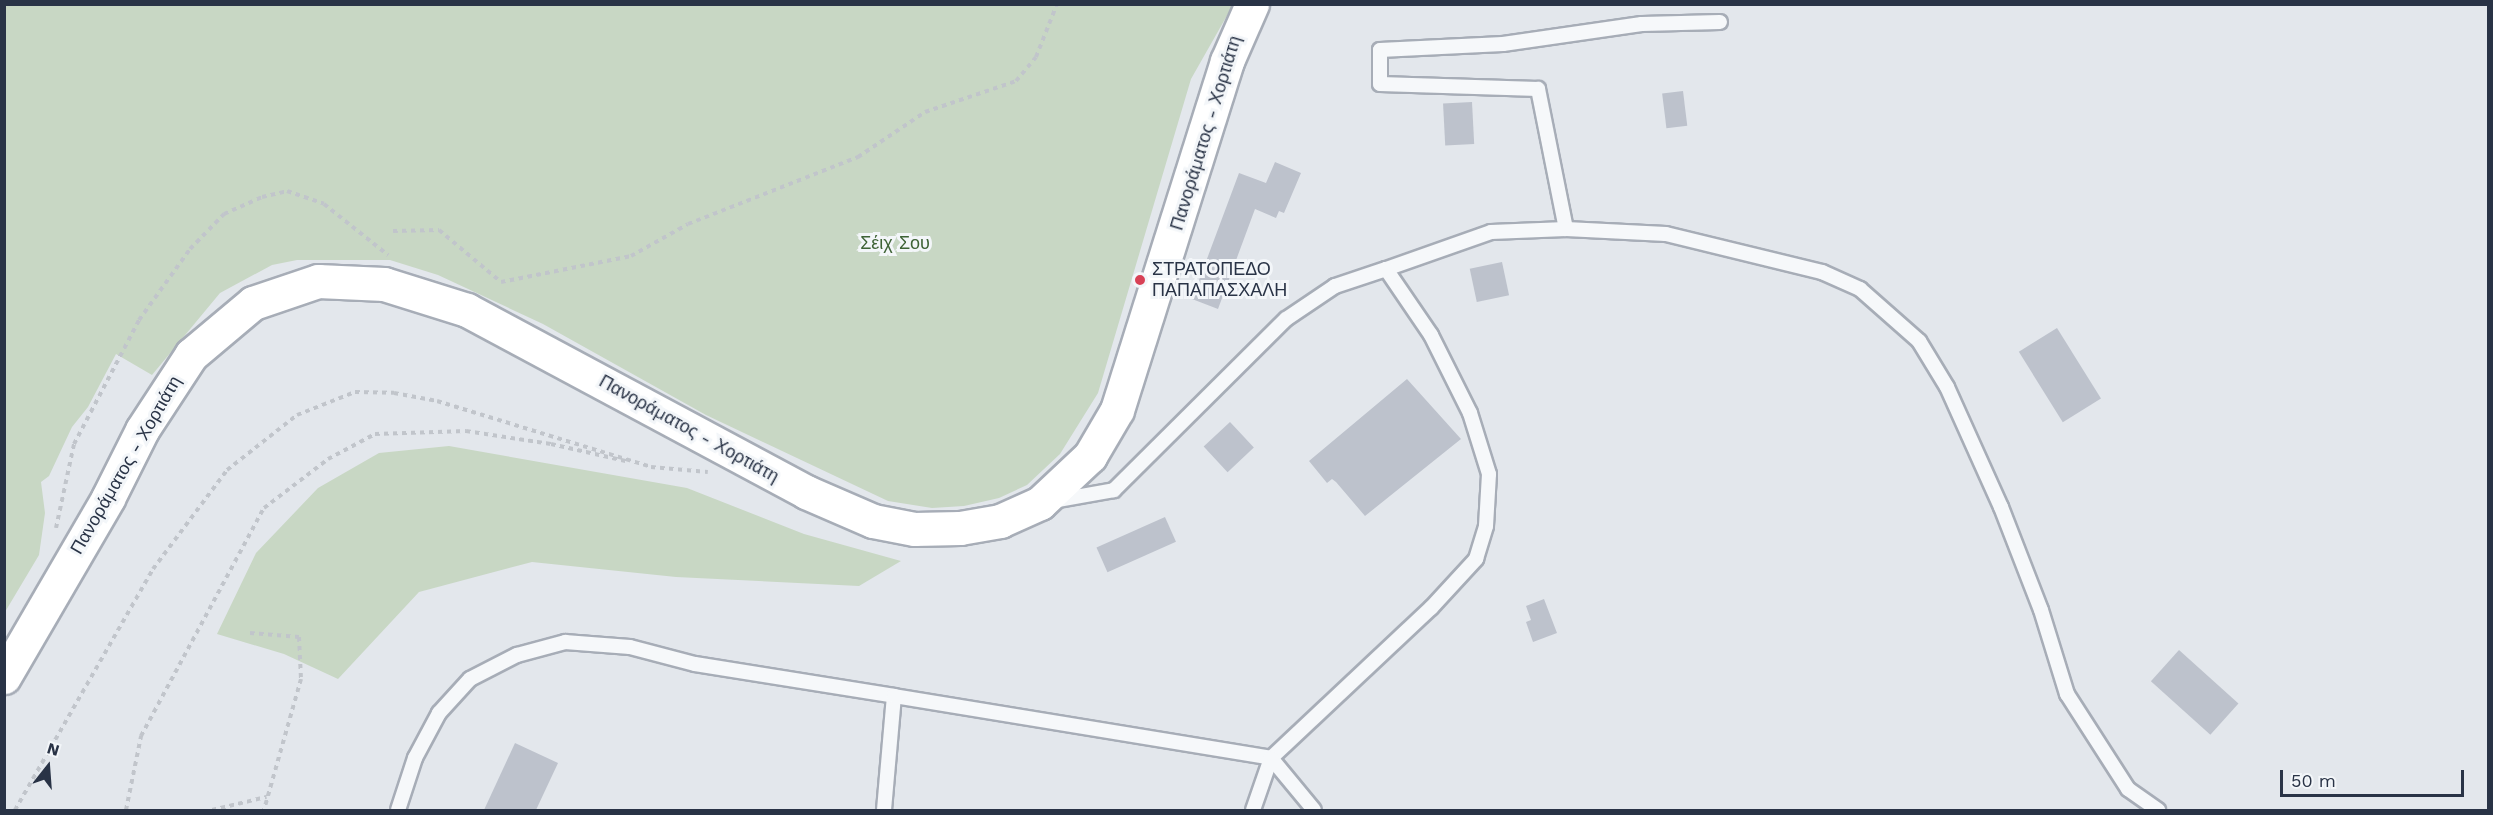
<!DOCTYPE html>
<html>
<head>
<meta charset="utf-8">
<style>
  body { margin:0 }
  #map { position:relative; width:2493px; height:815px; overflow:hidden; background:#e3e7ec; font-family:"Work Sans",sans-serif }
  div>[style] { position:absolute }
  .green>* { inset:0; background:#c8d7c4 }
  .building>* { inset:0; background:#bdc2cc; transform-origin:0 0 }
  .path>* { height:4px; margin-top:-2px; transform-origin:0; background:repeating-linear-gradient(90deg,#c1c5cb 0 4.5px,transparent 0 9px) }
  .roads { filter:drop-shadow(2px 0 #a7adb7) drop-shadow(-2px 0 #a7adb7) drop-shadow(0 2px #a7adb7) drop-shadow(0 -2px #a7adb7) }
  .service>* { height:14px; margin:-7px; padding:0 7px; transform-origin:7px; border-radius:7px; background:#f6f8fa }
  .secondary>* { height:33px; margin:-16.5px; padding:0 16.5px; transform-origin:16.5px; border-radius:16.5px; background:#fff }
  .dots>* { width:16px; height:16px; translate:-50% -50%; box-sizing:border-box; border:3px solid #f3f6f9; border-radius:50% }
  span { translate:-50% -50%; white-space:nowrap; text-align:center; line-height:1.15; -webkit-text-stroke:6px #f3f6f9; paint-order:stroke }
  .street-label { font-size:18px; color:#293346 }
  .park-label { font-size:18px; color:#3e6336 }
  .poi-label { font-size:18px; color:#293346 }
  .left { translate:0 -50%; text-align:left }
  .frame { position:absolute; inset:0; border:6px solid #293346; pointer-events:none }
  .north { position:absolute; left:18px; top:737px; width:60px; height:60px; -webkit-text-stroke:4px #f3f6f9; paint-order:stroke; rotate:17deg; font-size:16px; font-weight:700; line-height:24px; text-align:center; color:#293346 }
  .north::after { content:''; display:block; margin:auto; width:21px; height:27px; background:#293346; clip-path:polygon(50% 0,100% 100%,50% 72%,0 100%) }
  .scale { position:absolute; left:2280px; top:770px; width:184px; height:27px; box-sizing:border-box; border:3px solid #293346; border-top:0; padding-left:8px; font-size:18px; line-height:21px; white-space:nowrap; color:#293346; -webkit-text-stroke:4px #f3f6f9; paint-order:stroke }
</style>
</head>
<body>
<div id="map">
  <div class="green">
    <i style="clip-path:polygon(5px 4px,1233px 4px,1233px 5px,1191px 79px,1098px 393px,1060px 454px,1027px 485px,999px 498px,964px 506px,932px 508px,888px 501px,706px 415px,543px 324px,438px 275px,390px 260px,297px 260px,272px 265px,220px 293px,152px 375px,116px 354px,88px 407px,72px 427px,49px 476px,41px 482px,45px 513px,39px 555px,5px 612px)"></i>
    <i style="clip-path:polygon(449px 446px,687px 488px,804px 534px,901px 561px,859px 586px,676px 577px,532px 562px,419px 592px,338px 679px,284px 654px,217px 634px,256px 553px,318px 488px,379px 453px)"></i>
  </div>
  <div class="building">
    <i style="left:1683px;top:91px;width:35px;height:21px;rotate:83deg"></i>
    <i style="left:1472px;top:102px;width:42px;height:29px;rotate:87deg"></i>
    <i style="clip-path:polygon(1275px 162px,1301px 173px,1284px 213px,1279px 211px,1276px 218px,1255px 209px,1218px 309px,1192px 299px,1239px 173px,1266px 183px)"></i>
    <i style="left:1502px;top:262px;width:34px;height:33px;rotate:78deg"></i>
    <i style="left:2057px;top:328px;width:83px;height:45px;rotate:58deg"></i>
    <i style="clip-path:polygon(1407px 379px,1461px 439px,1365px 516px,1336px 482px,1332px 479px,1327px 483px,1309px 461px)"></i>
    <i style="left:1230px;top:422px;width:35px;height:36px;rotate:47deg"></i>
    <i style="left:1165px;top:517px;width:27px;height:75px;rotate:66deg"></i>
    <i style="clip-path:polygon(1544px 599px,1557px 633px,1533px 642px,1526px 622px,1531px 620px,1526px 606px)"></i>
    <i style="left:2179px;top:650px;width:80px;height:42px;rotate:42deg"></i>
    <i style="clip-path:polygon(515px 743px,558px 763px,536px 810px,484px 810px)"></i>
  </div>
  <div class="path">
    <i style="left:393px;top:231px;width:46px;rotate:-1.2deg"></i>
    <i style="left:439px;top:230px;width:81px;rotate:40deg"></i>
    <i style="left:501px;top:282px;width:133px;rotate:-11.3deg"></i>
    <i style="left:631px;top:256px;width:65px;rotate:-29.3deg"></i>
    <i style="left:688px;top:224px;width:183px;rotate:-21.5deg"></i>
    <i style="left:858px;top:157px;width:81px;rotate:-33.9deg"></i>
    <i style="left:925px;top:112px;width:96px;rotate:-18.8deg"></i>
    <i style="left:1016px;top:81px;width:31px;rotate:-50deg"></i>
    <i style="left:1036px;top:57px;width:57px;rotate:-68.4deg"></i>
    <i style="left:56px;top:528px;width:86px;rotate:-77.9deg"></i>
    <i style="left:74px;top:444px;width:140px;rotate:-62.3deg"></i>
    <i style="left:139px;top:320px;width:87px;rotate:-54.3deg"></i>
    <i style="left:190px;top:249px;width:49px;rotate:-45.8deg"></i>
    <i style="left:224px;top:214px;width:42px;rotate:-24.1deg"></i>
    <i style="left:262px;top:197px;width:26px;rotate:-13deg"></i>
    <i style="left:287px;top:191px;width:39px;rotate:19deg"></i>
    <i style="left:324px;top:204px;width:82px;rotate:38.6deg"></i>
    <i style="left:250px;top:633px;width:49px;rotate:4.7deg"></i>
    <i style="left:299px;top:637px;width:42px;rotate:87.3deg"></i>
    <i style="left:301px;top:679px;width:136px;rotate:105.8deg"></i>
    <i style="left:15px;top:810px;width:278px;rotate:-60.2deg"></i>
    <i style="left:153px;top:569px;width:124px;rotate:-53.2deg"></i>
    <i style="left:227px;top:470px;width:89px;rotate:-38.2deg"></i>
    <i style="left:297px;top:415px;width:62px;rotate:-21.6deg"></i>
    <i style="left:355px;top:392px;width:39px;rotate:1deg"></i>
    <i style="left:394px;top:393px;width:44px;rotate:10.5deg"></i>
    <i style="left:437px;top:401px;width:224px;rotate:17.1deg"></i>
    <i style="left:651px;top:467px;width:57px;rotate:5deg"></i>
    <i style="left:126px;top:810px;width:76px;rotate:-78.5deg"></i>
    <i style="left:141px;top:736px;width:259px;rotate:-61.7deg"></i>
    <i style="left:264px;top:508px;width:81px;rotate:-37.4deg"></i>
    <i style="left:328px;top:459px;width:53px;rotate:-28deg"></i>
    <i style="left:375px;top:434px;width:91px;rotate:-1.9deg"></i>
    <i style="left:466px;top:431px;width:86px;rotate:8.7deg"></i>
    <i style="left:551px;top:444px;width:81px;rotate:12.8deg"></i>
    <i style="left:212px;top:810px;width:56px;rotate:-13.5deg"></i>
  </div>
  <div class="roads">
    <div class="service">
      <i style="left:1566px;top:229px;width:143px;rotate:-101.3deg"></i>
      <i style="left:1538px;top:89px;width:158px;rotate:-178.2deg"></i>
      <i style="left:1380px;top:84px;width:34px;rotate:-90deg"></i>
      <i style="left:1380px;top:50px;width:123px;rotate:-2.8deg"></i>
      <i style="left:1503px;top:44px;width:140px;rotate:-8.2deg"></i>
      <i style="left:1642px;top:24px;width:78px;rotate:-1.5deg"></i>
      <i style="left:1386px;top:269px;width:111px;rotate:-19.4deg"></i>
      <i style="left:1491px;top:232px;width:75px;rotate:-2.3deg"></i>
      <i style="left:1566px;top:229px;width:100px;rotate:2.9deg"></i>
      <i style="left:1666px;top:234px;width:161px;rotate:13.7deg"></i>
      <i style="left:1822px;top:272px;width:42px;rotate:24.1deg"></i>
      <i style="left:1860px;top:289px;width:79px;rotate:41.4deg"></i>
      <i style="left:1919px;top:341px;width:54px;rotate:58.7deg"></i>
      <i style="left:1947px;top:387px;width:132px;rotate:65.8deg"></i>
      <i style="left:2001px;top:507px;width:110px;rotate:68.8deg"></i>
      <i style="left:2041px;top:610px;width:88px;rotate:72.8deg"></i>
      <i style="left:2067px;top:694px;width:113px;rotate:57.3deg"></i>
      <i style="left:2128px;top:789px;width:37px;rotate:35deg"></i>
      <i style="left:398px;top:810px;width:55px;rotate:-71.9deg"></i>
      <i style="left:415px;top:758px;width:51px;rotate:-61.9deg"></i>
      <i style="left:439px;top:713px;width:46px;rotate:-47.6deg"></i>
      <i style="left:470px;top:679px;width:53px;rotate:-27.1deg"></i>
      <i style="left:517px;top:655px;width:50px;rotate:-15.2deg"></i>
      <i style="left:565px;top:642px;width:65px;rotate:4.4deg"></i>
      <i style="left:630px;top:647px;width:67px;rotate:14.7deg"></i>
      <i style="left:695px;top:664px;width:202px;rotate:9.1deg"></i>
      <i style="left:884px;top:810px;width:114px;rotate:-85deg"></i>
      <i style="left:894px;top:696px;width:382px;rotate:9.3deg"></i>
      <i style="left:1271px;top:758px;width:219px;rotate:-43.2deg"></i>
      <i style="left:1431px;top:608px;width:67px;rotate:-47.4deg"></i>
      <i style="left:1476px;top:559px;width:34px;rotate:-73deg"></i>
      <i style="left:1486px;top:526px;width:52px;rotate:-86.7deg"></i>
      <i style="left:1489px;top:474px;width:64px;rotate:-107.3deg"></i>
      <i style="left:1470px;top:413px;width:87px;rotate:-116.6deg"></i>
      <i style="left:1431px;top:335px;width:80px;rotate:-124.3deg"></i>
      <i style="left:1386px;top:269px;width:54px;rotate:161.6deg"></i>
      <i style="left:1335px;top:286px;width:59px;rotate:146deg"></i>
      <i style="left:1286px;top:319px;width:243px;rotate:135.2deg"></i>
      <i style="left:1114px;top:490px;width:63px;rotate:169.9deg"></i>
      <i style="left:1253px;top:810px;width:55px;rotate:-70.9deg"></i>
      <i style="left:1271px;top:758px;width:67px;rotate:50.4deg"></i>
    </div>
    <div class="secondary">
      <i style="left:4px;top:677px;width:207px;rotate:-59.8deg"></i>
      <i style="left:108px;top:498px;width:76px;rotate:-63.4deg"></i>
      <i style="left:142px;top:430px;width:90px;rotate:-56.8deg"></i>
      <i style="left:191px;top:355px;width:81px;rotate:-40deg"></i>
      <i style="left:253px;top:303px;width:69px;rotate:-18.7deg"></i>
      <i style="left:318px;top:281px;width:66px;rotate:2.6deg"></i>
      <i style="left:384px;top:284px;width:87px;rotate:17.4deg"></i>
      <i style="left:467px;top:310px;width:385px;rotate:28.2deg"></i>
      <i style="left:806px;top:492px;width:73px;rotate:23.4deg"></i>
      <i style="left:873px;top:521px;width:42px;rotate:11deg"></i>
      <i style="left:914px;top:529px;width:46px;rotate:-1.2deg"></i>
      <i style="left:960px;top:528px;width:41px;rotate:-9.9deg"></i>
      <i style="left:1000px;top:521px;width:44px;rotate:-24.2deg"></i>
      <i style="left:1040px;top:503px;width:69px;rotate:-43.2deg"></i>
      <i style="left:1090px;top:456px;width:53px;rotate:-59.6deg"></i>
      <i style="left:1117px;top:410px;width:366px;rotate:-72.5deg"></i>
      <i style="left:1227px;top:61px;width:62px;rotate:-66.3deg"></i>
    </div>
  </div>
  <div class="dots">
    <i style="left:1140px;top:280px;background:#d84156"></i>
  </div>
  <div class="street-label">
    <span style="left:1206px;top:133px;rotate:-73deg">Πανοράματος - Χορτιάτη</span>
    <span style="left:689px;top:429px;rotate:29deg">Πανοράματος - Χορτιάτη</span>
    <span style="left:126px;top:465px;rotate:-60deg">Πανοράματος - Χορτιάτη</span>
  </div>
  <div class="park-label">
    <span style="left:895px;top:243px">Σέιχ Σου</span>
  </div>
  <div class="poi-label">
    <span class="left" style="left:1152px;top:280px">ΣΤΡΑΤΟΠΕΔΟ<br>ΠΑΠΑΠΑΣΧΑΛΗ</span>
  </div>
  <div class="frame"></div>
  <div class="north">N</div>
  <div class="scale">50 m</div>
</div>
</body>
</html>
